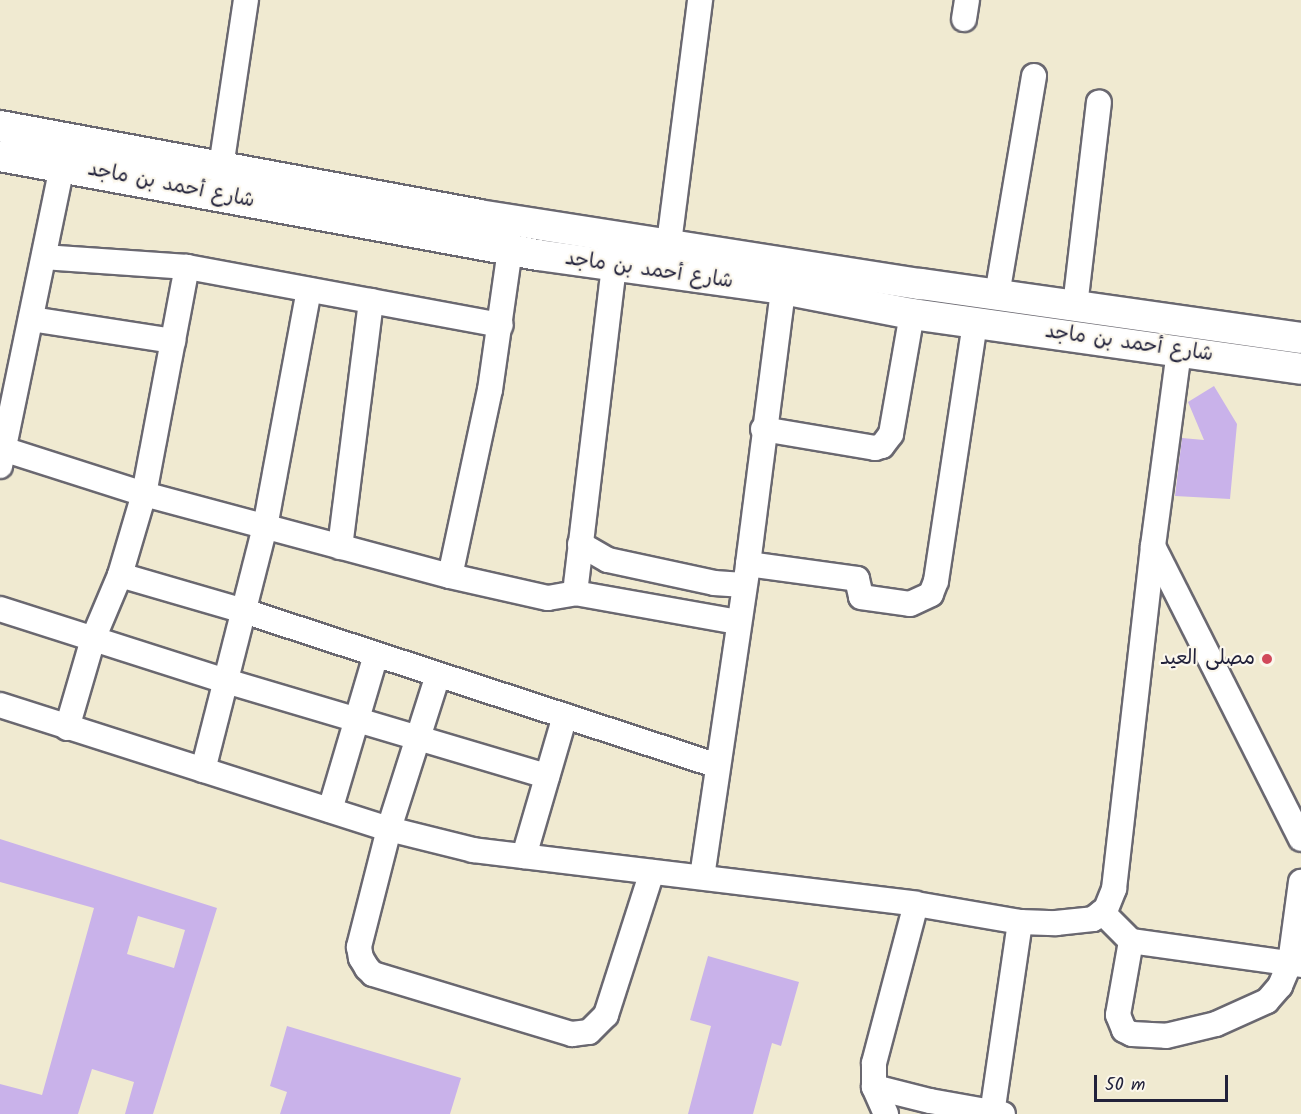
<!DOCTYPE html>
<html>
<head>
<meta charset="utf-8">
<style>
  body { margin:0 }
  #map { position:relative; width:1301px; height:1114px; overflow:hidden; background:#f0ead1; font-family:Kalam,"Playpen Sans Arabic",sans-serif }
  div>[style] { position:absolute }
  .building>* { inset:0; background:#c9b2ea }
  .roads { filter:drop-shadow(2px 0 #6a6870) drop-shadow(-2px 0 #6a6870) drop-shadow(0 2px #6a6870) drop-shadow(0 -2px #6a6870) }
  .minor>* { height:24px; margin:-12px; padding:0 12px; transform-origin:12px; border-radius:12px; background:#fff }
  .major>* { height:30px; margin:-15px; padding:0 15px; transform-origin:15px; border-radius:15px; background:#fff }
  .dots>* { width:16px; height:16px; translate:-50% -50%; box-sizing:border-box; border:3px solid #fbf7ec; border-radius:50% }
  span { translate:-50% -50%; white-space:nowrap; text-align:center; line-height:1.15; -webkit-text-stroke:4.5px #fbf7ec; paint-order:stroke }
  .street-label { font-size:20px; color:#22223b }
  .poi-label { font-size:20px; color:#22223b }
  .right { translate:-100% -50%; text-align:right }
  .scale { position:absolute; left:1094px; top:1075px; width:134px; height:27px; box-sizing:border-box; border:3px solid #22223b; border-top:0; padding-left:8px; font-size:18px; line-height:21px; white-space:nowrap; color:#22223b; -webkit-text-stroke:4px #fbf7ec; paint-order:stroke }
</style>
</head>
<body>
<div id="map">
  <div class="building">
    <i style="clip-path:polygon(1214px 386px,1237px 424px,1230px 499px,1175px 496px,1182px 438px,1204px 440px,1188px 402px)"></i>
    <i style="clip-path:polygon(evenodd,0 839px,217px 908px,153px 1114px,125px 1114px,134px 1082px,92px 1069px,78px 1114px,0 1114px,0 1084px,42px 1095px,94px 908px,0 882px,0 839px,138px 916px,185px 930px,174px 968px,127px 954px,138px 916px)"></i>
    <i style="clip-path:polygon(708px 956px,799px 982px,781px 1046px,772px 1043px,753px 1114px,688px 1114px,711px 1026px,690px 1020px)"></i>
    <i style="clip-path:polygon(287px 1026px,461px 1078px,450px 1114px,280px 1114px,287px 1092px,270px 1086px)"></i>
  </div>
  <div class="roads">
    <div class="minor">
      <i style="left:964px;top:19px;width:19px;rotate:-81deg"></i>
      <i style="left:221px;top:167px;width:169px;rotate:-81.5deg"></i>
      <i style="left:669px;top:243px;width:245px;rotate:-82.7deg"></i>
      <i style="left:44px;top:257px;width:143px;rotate:4deg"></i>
      <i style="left:187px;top:267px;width:319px;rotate:10.5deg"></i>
      <i style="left:997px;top:295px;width:222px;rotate:-80.4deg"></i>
      <i style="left:1075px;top:306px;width:205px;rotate:-83.3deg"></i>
      <i style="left:31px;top:319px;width:144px;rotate:8.8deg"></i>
      <i style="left:763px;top:429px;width:114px;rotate:9.6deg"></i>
      <i style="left:875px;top:448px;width:7px;rotate:-16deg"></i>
      <i style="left:882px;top:446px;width:15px;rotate:-53deg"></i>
      <i style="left:891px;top:434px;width:122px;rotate:-80.1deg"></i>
      <i style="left:0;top:448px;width:151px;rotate:17.7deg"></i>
      <i style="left:144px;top:494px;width:317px;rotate:15deg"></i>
      <i style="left:450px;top:576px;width:100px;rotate:12.7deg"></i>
      <i style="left:548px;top:598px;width:27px;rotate:-10deg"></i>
      <i style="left:575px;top:593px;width:166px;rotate:10.1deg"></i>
      <i style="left:0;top:466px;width:306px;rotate:-78.3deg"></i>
      <i style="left:580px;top:544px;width:32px;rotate:30deg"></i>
      <i style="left:608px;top:560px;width:108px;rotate:12.2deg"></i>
      <i style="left:714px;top:583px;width:30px;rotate:4deg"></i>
      <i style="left:1153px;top:546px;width:328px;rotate:63.2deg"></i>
      <i style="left:340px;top:547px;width:248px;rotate:-82.8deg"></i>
      <i style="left:748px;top:564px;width:110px;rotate:7.8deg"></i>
      <i style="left:857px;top:579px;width:18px;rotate:77deg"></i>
      <i style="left:861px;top:597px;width:49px;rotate:8.1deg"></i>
      <i style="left:910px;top:604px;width:23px;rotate:-25deg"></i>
      <i style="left:931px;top:594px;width:14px;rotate:-69deg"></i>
      <i style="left:936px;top:581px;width:261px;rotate:-81.4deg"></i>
      <i style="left:120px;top:575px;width:129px;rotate:16.2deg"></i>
      <i style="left:244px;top:611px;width:498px;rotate:18.1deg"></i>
      <i style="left:450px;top:576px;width:190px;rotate:-77.9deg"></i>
      <i style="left:490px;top:390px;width:141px;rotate:-81.9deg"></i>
      <i style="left:575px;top:593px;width:329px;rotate:-83.2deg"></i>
      <i style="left:0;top:609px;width:237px;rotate:17.7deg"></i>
      <i style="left:226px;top:681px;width:335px;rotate:16.5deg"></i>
      <i style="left:438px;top:675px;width:162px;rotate:107.7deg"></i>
      <i style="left:389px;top:829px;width:122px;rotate:104.3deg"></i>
      <i style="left:359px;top:947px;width:11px;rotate:80deg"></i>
      <i style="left:361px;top:958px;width:12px;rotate:59deg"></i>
      <i style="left:367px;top:968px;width:8px;rotate:45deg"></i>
      <i style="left:373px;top:974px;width:208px;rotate:16.8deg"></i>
      <i style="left:572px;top:1034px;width:17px;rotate:-7deg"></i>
      <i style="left:589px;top:1032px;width:24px;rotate:-45deg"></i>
      <i style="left:606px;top:1015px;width:150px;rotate:-72.2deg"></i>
      <i style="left:0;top:705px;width:408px;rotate:17.7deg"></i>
      <i style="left:389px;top:829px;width:87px;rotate:14deg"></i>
      <i style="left:473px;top:850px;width:446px;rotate:6.9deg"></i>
      <i style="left:916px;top:904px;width:106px;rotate:9.8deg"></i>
      <i style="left:1020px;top:922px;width:36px;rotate:2deg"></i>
      <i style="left:1056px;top:923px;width:37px;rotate:-6deg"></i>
      <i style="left:1093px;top:919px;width:16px;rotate:-38deg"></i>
      <i style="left:1106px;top:909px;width:22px;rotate:-68deg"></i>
      <i style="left:1114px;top:889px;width:345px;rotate:-83.5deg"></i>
      <i style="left:1153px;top:546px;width:196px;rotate:-82.4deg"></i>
      <i style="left:67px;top:728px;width:93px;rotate:-73.7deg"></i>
      <i style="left:93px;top:639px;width:69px;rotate:-67.1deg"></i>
      <i style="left:120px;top:575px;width:84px;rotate:-73.5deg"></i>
      <i style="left:144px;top:494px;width:231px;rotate:-79.3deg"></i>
      <i style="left:203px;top:770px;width:251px;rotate:-75.7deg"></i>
      <i style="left:265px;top:527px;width:241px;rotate:-79.5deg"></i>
      <i style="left:330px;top:810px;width:162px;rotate:-73.5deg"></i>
      <i style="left:524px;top:856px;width:146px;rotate:-73.7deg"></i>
      <i style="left:702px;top:877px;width:316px;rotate:-81.6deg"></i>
      <i style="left:748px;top:564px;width:277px;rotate:-82.7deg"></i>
      <i style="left:1102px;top:912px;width:41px;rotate:45deg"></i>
      <i style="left:1131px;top:941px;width:172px;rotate:8deg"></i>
      <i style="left:1131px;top:941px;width:75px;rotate:100deg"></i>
      <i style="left:1118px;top:1015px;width:16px;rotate:68deg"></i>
      <i style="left:1124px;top:1030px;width:9px;rotate:27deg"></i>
      <i style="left:1132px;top:1034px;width:34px;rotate:3deg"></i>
      <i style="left:1166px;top:1036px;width:51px;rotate:-13.5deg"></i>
      <i style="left:1216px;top:1024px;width:56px;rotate:-24.3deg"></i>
      <i style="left:1267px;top:1001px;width:20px;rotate:-49deg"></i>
      <i style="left:1280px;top:986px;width:25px;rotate:-67deg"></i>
      <i style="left:1290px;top:963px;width:82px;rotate:-82.3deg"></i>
      <i style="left:874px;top:1087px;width:58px;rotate:14deg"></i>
      <i style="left:930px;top:1101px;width:74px;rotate:10.1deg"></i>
      <i style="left:886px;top:1114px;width:30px;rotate:-114deg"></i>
      <i style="left:874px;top:1087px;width:24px;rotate:-90deg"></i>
      <i style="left:874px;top:1063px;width:164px;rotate:-75.2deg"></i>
      <i style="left:992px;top:1114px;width:194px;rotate:-81.7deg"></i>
    </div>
    <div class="major">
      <i style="left:0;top:126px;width:486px;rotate:10.5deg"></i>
      <i style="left:478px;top:215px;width:448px;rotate:8.9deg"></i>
      <i style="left:921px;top:284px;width:384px;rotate:8.1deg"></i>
      <i style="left:0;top:156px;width:547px;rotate:10.43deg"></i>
      <i style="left:538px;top:255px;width:247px;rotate:7.9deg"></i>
      <i style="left:783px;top:289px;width:131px;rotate:11deg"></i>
      <i style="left:912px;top:314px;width:393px;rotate:8deg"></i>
    </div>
  </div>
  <div class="dots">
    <i style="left:1267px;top:659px;background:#d1495b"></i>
  </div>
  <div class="street-label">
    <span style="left:171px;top:186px;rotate:11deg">شارع أحمد بن ماجد</span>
    <span style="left:649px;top:271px;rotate:8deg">شارع أحمد بن ماجد</span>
    <span style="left:1129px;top:344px;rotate:8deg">شارع أحمد بن ماجد</span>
  </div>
  <div class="poi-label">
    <span class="right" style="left:1255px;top:659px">مصلى العيد</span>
  </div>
  <div class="scale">50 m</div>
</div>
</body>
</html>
